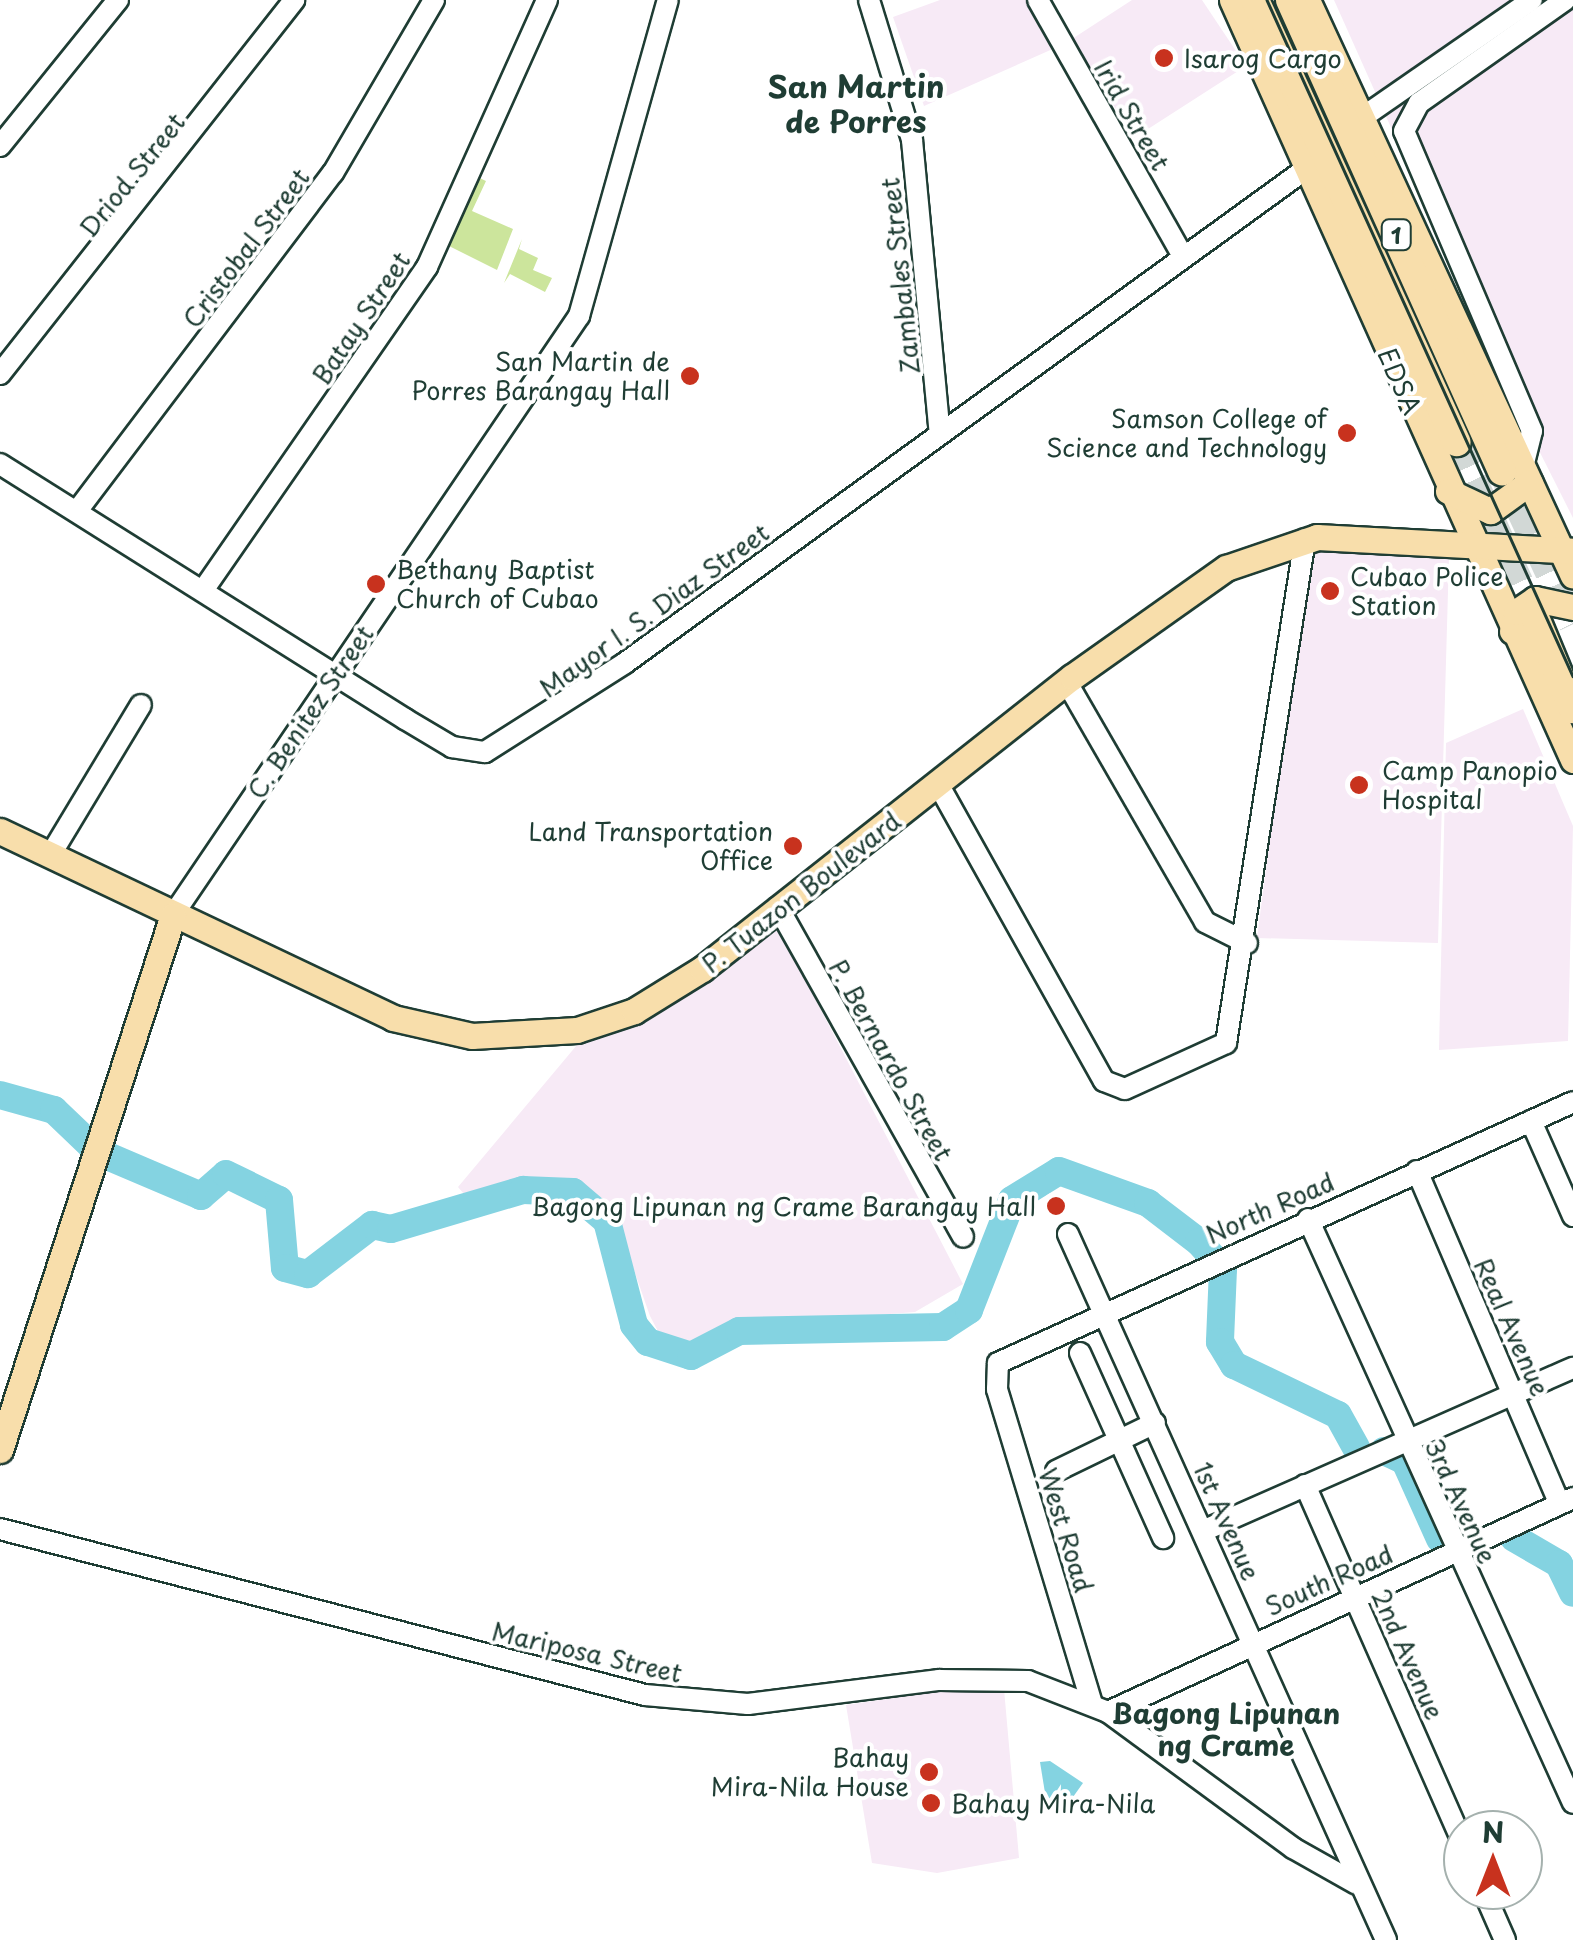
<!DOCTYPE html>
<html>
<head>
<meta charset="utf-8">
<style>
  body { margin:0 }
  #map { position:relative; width:1573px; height:1940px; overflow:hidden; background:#fff; font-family:"Playpen Sans",sans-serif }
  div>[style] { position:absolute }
  .built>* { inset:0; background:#f7eaf6 }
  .green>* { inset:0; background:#cce59c }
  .water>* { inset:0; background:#84d3e1 }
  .river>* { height:28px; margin:-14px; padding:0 14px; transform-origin:14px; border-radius:14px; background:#84d3e1 }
  .highway-tunnel>* { height:28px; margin-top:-14px; transform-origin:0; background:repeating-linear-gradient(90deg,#d2d8d6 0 28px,transparent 0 42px) }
  .roads { filter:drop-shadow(2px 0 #1f3d34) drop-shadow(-2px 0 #1f3d34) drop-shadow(0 2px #1f3d34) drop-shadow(0 -2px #1f3d34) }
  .minor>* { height:20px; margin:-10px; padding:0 10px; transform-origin:10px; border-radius:10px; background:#fff }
  .major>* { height:25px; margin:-12.5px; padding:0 12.5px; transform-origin:12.5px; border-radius:12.5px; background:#f8deab }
  .highway>* { height:28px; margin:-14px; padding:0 14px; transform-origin:14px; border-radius:14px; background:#f8deab }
  .tram>* { height:2.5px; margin:-1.25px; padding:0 1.25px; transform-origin:1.25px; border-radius:1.25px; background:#1f3d34 }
  .dots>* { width:28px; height:28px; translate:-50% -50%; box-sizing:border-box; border:5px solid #fff; border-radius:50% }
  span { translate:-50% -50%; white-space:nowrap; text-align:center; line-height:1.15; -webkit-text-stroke:8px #fff; paint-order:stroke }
  .shield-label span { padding:2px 8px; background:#fff; border:2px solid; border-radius:8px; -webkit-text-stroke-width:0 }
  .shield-label { font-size:22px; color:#1f3d34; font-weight:700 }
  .poi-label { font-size:25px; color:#1f3d34 }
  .left { translate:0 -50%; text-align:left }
  .right { translate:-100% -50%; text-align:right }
  .street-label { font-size:25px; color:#1f3d34 }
  .neighbourhood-label { font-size:28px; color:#1f3d34; font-weight:700 }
  .quarter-label { font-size:30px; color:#1f3d34; font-weight:700 }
  .north { position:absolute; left:1443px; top:1810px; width:100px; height:100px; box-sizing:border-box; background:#fff; border:2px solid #a5b1ae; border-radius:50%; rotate:0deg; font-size:28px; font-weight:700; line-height:40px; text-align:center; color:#1f3d34 }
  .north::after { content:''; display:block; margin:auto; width:35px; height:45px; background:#c8321e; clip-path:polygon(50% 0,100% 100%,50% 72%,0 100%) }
</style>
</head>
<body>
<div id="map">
  <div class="built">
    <i style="clip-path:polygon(940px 0,1028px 0,1055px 48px,924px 106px,893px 17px)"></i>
    <i style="clip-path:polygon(1132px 0,1202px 0,1246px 66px,1134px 138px,1072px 39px)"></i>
    <i style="clip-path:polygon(1334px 0,1573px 0,1573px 518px,1507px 387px)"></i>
    <i style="clip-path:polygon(1308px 546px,1449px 556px,1438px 943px,1257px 938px)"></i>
    <i style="clip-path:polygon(1523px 709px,1573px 826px,1568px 1041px,1439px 1050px,1446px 743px)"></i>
    <i style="clip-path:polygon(778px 927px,963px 1284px,915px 1312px,752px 1325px,681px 1348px,663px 1341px,650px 1316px,613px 1210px,575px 1189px,525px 1186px,476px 1208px,458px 1187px,587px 1033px,634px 1025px)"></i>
    <i style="clip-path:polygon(962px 1688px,1004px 1689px,1019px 1858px,937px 1873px,872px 1863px,846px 1705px)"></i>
  </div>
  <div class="green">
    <i style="clip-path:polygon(475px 176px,486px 181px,472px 211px,513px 229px,497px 270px,445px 244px)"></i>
    <i style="clip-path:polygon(522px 239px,519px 249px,538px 258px,533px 270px,552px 278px,545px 292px,510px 274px,504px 283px)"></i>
  </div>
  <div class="water">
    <i style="clip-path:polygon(1050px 1761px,1083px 1783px,1068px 1804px,1046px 1799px,1040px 1762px)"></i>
  </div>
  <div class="river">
    <i style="left:0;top:1095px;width:56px;rotate:15.5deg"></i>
    <i style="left:54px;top:1110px;width:61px;rotate:43.7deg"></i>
    <i style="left:98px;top:1152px;width:112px;rotate:23.1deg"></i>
    <i style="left:201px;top:1196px;width:33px;rotate:-41deg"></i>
    <i style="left:226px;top:1174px;width:59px;rotate:26.1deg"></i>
    <i style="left:279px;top:1200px;width:68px;rotate:85deg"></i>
    <i style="left:285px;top:1268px;width:24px;rotate:15deg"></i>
    <i style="left:308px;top:1274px;width:81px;rotate:-37.4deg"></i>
    <i style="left:372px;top:1225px;width:19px;rotate:12deg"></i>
    <i style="left:391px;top:1229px;width:138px;rotate:-16.5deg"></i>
    <i style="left:523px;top:1190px;width:50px;rotate:2.3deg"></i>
    <i style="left:573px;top:1192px;width:45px;rotate:40.5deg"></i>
    <i style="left:607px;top:1221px;width:107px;rotate:75.4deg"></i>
    <i style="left:634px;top:1325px;width:22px;rotate:51deg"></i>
    <i style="left:648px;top:1342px;width:45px;rotate:18deg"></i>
    <i style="left:691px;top:1356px;width:54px;rotate:-27.5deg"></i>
    <i style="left:739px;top:1331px;width:204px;rotate:-1.1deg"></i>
    <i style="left:943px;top:1327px;width:31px;rotate:-33deg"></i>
    <i style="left:969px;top:1310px;width:118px;rotate:-68.6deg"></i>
    <i style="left:1012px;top:1200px;width:55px;rotate:-31.7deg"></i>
    <i style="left:1059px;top:1171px;width:95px;rotate:19.8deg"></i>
    <i style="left:1148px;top:1203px;width:64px;rotate:37.4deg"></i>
    <i style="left:1199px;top:1242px;width:36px;rotate:48deg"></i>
    <i style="left:1223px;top:1269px;width:73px;rotate:92.4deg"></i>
    <i style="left:1220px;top:1342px;width:27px;rotate:59deg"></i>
    <i style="left:1234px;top:1365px;width:115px;rotate:25.7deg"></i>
    <i style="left:1338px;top:1415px;width:37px;rotate:61deg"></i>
    <i style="left:1384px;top:1451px;width:23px;rotate:25deg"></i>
    <i style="left:1405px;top:1461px;width:85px;rotate:65.8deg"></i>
    <i style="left:1514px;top:1538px;width:52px;rotate:30deg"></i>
    <i style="left:1559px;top:1564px;width:32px;rotate:64deg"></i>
  </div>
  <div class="highway-tunnel">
    <i style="left:1456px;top:442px;width:190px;rotate:65.7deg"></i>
    <i style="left:1502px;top:471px;width:169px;rotate:65.1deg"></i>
  </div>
  <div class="roads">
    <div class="minor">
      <i style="left:869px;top:0;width:146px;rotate:72.9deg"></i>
      <i style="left:912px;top:140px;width:295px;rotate:84.6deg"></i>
      <i style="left:1038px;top:0;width:294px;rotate:60.5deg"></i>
      <i style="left:1360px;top:119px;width:209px;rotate:-34.7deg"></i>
      <i style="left:0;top:146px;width:188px;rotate:-51.1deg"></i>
      <i style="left:0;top:374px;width:476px;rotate:-51.8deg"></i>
      <i style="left:0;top:464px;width:479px;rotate:32.2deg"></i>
      <i style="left:405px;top:719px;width:55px;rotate:30.8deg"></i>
      <i style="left:452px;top:747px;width:33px;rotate:9deg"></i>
      <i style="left:485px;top:752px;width:166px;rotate:-32.4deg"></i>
      <i style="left:625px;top:663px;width:843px;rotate:-35.97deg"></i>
      <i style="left:1523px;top:467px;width:37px;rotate:-76deg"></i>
      <i style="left:1532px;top:431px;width:326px;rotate:-113.1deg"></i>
      <i style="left:1404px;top:131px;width:32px;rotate:-62deg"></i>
      <i style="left:1419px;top:103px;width:179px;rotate:-35.2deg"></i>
      <i style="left:77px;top:511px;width:424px;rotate:-52.9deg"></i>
      <i style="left:333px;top:173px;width:200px;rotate:-59.7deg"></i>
      <i style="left:204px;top:589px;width:392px;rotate:-55.3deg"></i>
      <i style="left:427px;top:267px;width:293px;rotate:-65.8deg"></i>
      <i style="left:1066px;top:681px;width:278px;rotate:60deg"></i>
      <i style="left:1205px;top:922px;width:47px;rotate:26.6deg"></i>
      <i style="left:938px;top:784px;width:340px;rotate:60.8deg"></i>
      <i style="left:1104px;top:1081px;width:22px;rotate:21deg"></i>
      <i style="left:1125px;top:1089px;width:111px;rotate:-24.5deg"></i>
      <i style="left:1226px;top:1043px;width:510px;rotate:-81.09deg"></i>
      <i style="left:51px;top:854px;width:174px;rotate:-58.9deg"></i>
      <i style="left:778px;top:907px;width:378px;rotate:60.7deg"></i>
      <i style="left:173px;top:915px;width:724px;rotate:-55.87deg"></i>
      <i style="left:579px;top:316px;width:328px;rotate:-74.3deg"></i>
      <i style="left:1531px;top:1121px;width:104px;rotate:66.1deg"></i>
      <i style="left:1417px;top:1171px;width:362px;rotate:66.8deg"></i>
      <i style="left:1308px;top:1219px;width:641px;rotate:65.59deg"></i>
      <i style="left:1068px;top:1234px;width:774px;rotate:65.75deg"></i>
      <i style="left:1080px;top:1353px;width:203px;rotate:65.8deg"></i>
      <i style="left:1056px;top:1471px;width:110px;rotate:-25.9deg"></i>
      <i style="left:1305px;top:1485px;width:391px;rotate:66.2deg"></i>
      <i style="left:0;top:1529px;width:666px;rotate:14.43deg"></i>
      <i style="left:645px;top:1695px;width:103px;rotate:5deg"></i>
      <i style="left:748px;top:1704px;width:193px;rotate:-7.2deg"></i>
      <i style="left:939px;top:1680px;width:89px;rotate:0.6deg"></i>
      <i style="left:1028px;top:1681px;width:86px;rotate:21.2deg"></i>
      <i style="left:1108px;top:1712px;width:230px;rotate:36.3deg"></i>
      <i style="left:1293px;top:1848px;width:73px;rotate:29.4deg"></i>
      <i style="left:1205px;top:1530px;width:402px;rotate:-23.8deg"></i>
      <i style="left:1092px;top:1704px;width:329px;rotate:-106.8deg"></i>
      <i style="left:997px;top:1389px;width:26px;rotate:-88deg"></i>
      <i style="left:998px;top:1363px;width:631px;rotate:-24.41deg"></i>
      <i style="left:1108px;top:1712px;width:512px;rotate:-24.71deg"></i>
      <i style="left:1483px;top:1890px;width:55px;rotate:66.3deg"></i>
    </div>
    <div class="major">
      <i style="left:1232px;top:0;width:833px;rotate:65.83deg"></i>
      <i style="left:1307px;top:0;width:634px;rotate:65.21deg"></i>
      <i style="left:1448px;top:491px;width:47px;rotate:25.5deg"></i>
      <i style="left:1490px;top:511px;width:49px;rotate:-35.9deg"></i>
      <i style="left:1512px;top:631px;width:19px;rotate:-78deg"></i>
      <i style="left:1516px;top:612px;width:23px;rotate:-34deg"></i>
      <i style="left:1535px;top:599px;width:39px;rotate:12deg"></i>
      <i style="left:0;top:831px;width:435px;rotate:25.4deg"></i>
      <i style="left:393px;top:1018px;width:81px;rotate:12.8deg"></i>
      <i style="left:472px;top:1036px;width:105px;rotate:-3.3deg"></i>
      <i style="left:577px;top:1030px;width:60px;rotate:-18.4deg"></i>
      <i style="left:634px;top:1011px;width:80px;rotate:-31.7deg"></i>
      <i style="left:702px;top:969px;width:471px;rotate:-38.3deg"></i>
      <i style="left:1072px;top:677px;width:189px;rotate:-35.3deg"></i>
      <i style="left:1226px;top:568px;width:96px;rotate:-18.8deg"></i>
      <i style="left:1317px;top:537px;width:256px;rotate:3.1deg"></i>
      <i style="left:0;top:1450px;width:562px;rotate:-72.08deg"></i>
    </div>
    <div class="highway">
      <i style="left:1255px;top:0;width:486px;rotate:65.5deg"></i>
      <i style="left:1290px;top:0;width:517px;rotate:65.77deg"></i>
      <i style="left:1534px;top:615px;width:102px;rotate:67.5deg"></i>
    </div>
  </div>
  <div class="tram">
    <i style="left:1267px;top:0;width:742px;rotate:65.65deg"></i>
  </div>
  <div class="dots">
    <i style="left:1164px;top:58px;background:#c8321e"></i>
    <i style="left:690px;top:376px;background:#c8321e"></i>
    <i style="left:1347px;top:433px;background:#c8321e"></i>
    <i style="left:376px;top:584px;background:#c8321e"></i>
    <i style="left:1330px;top:591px;background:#c8321e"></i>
    <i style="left:1359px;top:785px;background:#c8321e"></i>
    <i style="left:793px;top:846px;background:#c8321e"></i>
    <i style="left:1056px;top:1206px;background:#c8321e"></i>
    <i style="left:929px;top:1772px;background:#c8321e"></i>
    <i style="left:931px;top:1803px;background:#c8321e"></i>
  </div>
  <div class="shield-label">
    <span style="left:1396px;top:235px">1</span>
  </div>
  <div class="poi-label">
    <span class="left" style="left:1184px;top:58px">Isarog Cargo</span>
    <span class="right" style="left:670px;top:376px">San Martin de<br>Porres Barangay Hall</span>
    <span class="right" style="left:1327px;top:433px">Samson College of<br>Science and Technology</span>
    <span class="left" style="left:396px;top:584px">Bethany Baptist<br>Church of Cubao</span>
    <span class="left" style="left:1350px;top:591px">Cubao Police<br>Station</span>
    <span class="left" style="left:1382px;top:785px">Camp Panopio<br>Hospital</span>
    <span class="right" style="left:773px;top:846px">Land Transportation<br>Office</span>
    <span class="right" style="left:1036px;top:1206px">Bagong Lipunan ng Crame Barangay Hall</span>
    <span class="right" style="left:909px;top:1772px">Bahay<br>Mira-Nila House</span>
    <span class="left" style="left:951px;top:1803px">Bahay Mira-Nila</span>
  </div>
  <div class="street-label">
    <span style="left:1132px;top:115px;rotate:60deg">Irid Street</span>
    <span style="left:132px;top:175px;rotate:-51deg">Driod Street</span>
    <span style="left:246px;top:248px;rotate:-53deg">Cristobal Street</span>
    <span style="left:900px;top:276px;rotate:-96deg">Zambales Street</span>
    <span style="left:361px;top:318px;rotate:-56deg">Batay Street</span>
    <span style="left:1400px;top:381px;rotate:66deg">EDSA</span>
    <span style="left:654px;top:610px;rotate:-36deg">Mayor I. S. Diaz Street</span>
    <span style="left:310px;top:712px;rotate:-56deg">C. Benitez Street</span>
    <span style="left:801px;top:892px;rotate:-38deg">P. Tuazon Boulevard</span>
    <span style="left:891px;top:1060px;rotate:61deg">P. Bernardo Street</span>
    <span style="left:1270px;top:1208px;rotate:-24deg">North Road</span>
    <span style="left:1512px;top:1327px;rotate:66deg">Real Avenue</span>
    <span style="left:1461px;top:1501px;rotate:65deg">3rd Avenue</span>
    <span style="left:1227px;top:1521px;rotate:66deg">1st Avenue</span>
    <span style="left:1066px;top:1530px;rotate:73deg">West Road</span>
    <span style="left:1329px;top:1580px;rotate:-24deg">South Road</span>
    <span style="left:587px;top:1652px;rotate:13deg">Mariposa Street</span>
    <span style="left:1408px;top:1654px;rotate:66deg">2nd Avenue</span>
  </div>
  <div class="neighbourhood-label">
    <span style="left:1226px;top:1729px">Bagong Lipunan<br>ng Crame</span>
  </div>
  <div class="quarter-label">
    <span style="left:856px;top:103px">San Martin<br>de Porres</span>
  </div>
  <div class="north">N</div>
</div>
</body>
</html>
